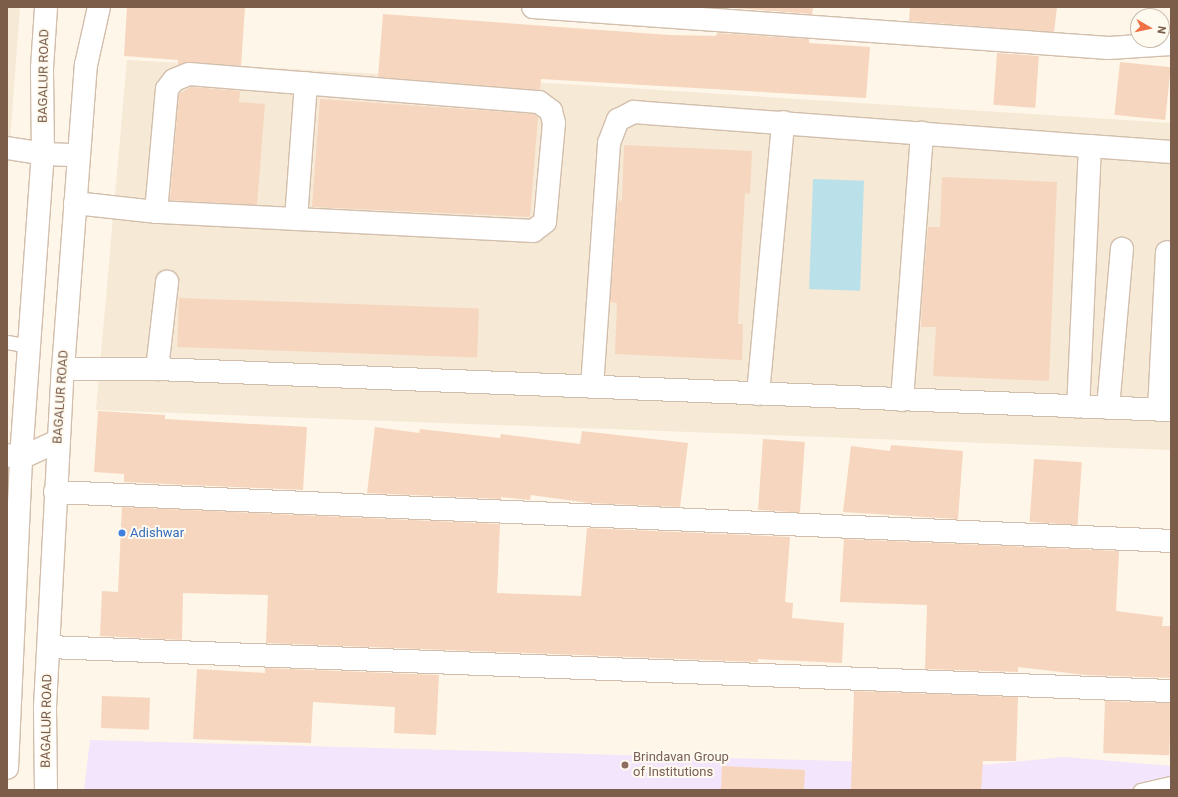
<!DOCTYPE html>
<html>
<head>
<meta charset="utf-8">
<style>
  body { margin:0 }
  #map { position:relative; width:1178px; height:797px; overflow:hidden; background:#fef6e8; font-family:Roboto,sans-serif }
  div>[style] { position:absolute }
  .residential>* { inset:0; background:#f6e9d6 }
  .education>* { inset:0; background:#f3e5fb }
  .water>* { inset:0; background:#bae1ea; transform-origin:0 0 }
  .building>* { inset:0; background:#f6d6be; transform-origin:0 0 }
  .roads { filter:drop-shadow(1px 0 #d2beac) drop-shadow(-1px 0 #d2beac) drop-shadow(0 1px #d2beac) drop-shadow(0 -1px #d2beac) }
  .service>* { height:13px; margin:-6.5px; padding:0 6.5px; transform-origin:6.5px; border-radius:6.5px; background:#fff }
  .minor>* { height:22px; margin:-11px; padding:0 11px; transform-origin:11px; border-radius:11px; background:#fff }
  .secondary>* { height:22px; margin:-11px; padding:0 11px; transform-origin:11px; border-radius:11px; background:#fff }
  .dots>* { width:11px; height:11px; translate:-50% -50%; box-sizing:border-box; border:2px solid #fffaf0; border-radius:50% }
  span { translate:-50% -50%; white-space:nowrap; text-align:center; line-height:1.15; -webkit-text-stroke:4px #fffaf0; paint-order:stroke }
  .street-label { font-size:13px; color:#7b5d49 }
  .shop-label { font-size:13px; color:#366cbe }
  .left { translate:0 -50%; text-align:left }
  .education-label { font-size:13px; color:#785e54 }
  .frame { position:absolute; inset:0; border:8px solid #7b5d49; pointer-events:none }
  .north { position:absolute; left:1130px; top:8px; width:40px; height:40px; box-sizing:border-box; background:#fffaf0; border:1px solid #cabbad; border-radius:50%; rotate:99deg; font-size:11px; font-weight:700; line-height:16px; text-align:center; color:#7b5d49 }
  .north::after { content:''; display:block; margin:auto; width:14px; height:18px; background:#f07145; clip-path:polygon(50% 0,100% 100%,50% 72%,0 100%) }
</style>
</head>
<body>
<div id="map">
  <div class="residential">
    <i style="clip-path:polygon(7px 7px,20px 7px,7px 181px)"></i>
    <i style="clip-path:polygon(127px 60px,565px 84px,1171px 123px,1171px 450px,96px 410px)"></i>
  </div>
  <div class="education">
    <i style="clip-path:polygon(90px 740px,981px 765px,1064px 757px,1171px 766px,1171px 790px,84px 790px)"></i>
  </div>
  <div class="water">
    <i style="left:813px;top:179px;width:51px;height:110px;rotate:2deg"></i>
  </div>
  <div class="building">
    <i style="clip-path:polygon(127px 7px,245px 7px,241px 66px,190px 62px,178px 65px,178px 60px,124px 56px)"></i>
    <i style="clip-path:polygon(721px 7px,813px 7px,812px 14px)"></i>
    <i style="clip-path:polygon(910px 7px,1057px 7px,1054px 32px,909px 21px)"></i>
    <i style="clip-path:polygon(383px 14px,669px 35px,716px 36px,717px 33px,809px 39px,809px 43px,870px 47px,866px 98px,541px 79px,540px 90px,378px 77px)"></i>
    <i style="left:997px;top:53px;width:42px;height:52px;rotate:4deg"></i>
    <i style="left:1120px;top:62px;width:51px;height:53px;rotate:6deg"></i>
    <i style="clip-path:polygon(191px 87px,240px 91px,239px 102px,265px 104px,257px 205px,170px 200px,179px 94px)"></i>
    <i style="clip-path:polygon(320px 99px,534px 114px,538px 117px,530px 217px,312px 207px)"></i>
    <i style="clip-path:polygon(624px 145px,752px 151px,750px 194px,745px 193px,741px 261px,738px 324px,743px 324px,742px 360px,615px 354px,617px 303px,610px 302px,618px 200px,622px 201px)"></i>
    <i style="clip-path:polygon(942px 177px,1057px 182px,1049px 381px,933px 376px,936px 327px,921px 327px,922px 301px,928px 227px,940px 227px)"></i>
    <i style="left:179px;top:298px;width:300px;height:49px;rotate:2deg"></i>
    <i style="clip-path:polygon(98px 411px,165px 415px,165px 419px,307px 427px,303px 490px,124px 482px,124px 474px,94px 472px)"></i>
    <i style="clip-path:polygon(375px 427px,419px 433px,420px 429px,500px 438px,501px 434px,580px 444px,582px 431px,688px 443px,680px 507px,589px 503px,531px 495px,530px 500px,501px 497px,501px 499px,367px 493px)"></i>
    <i style="left:763px;top:439px;width:42px;height:71px;rotate:4deg"></i>
    <i style="clip-path:polygon(891px 445px,963px 451px,958px 519px,843px 512px,851px 446px,890px 451px)"></i>
    <i style="left:1034px;top:459px;width:48px;height:63px;rotate:4deg"></i>
    <i style="clip-path:polygon(122px 507px,500px 524px,497px 593px,581px 596px,587px 528px,790px 537px,785px 602px,793px 603px,792px 618px,844px 623px,842px 663px,758px 659px,758px 662px,266px 643px,268px 595px,220px 594px,183px 593px,182px 640px,100px 636px,102px 591px,118px 592px)"></i>
    <i style="clip-path:polygon(844px 539px,1119px 551px,1116px 611px,1163px 617px,1162px 626px,1171px 626px,1171px 678px,1086px 675px,1018px 667px,1018px 672px,925px 669px,927px 605px,840px 602px)"></i>
    <i style="clip-path:polygon(265px 668px,439px 675px,436px 735px,394px 733px,395px 707px,313px 702px,311px 743px,193px 739px,197px 669px,265px 673px)"></i>
    <i style="clip-path:polygon(854px 691px,1018px 697px,1016px 761px,983px 761px,981px 790px,851px 790px)"></i>
    <i style="left:102px;top:696px;width:48px;height:32px;rotate:2deg"></i>
    <i style="left:1105px;top:701px;width:66px;height:52px;rotate:2deg"></i>
    <i style="clip-path:polygon(722px 766px,805px 770px,804px 790px,721px 790px)"></i>
  </div>
  <div class="roads">
    <div class="service">
      <i style="left:7px;top:342px;width:23px;rotate:10deg"></i>
      <i style="left:1140px;top:790px;width:32px;rotate:-13deg"></i>
    </div>
    <div class="minor">
      <i style="left:533px;top:7px;width:577px;rotate:4.07deg"></i>
      <i style="left:1109px;top:48px;width:62px;rotate:-3.7deg"></i>
      <i style="left:1090px;top:146px;width:81px;rotate:4.2deg"></i>
      <i style="left:7px;top:148px;width:36px;rotate:9deg"></i>
      <i style="left:43px;top:154px;width:35px;rotate:2deg"></i>
      <i style="left:75px;top:203px;width:81px;rotate:6.3deg"></i>
      <i style="left:156px;top:212px;width:123px;rotate:-84.9deg"></i>
      <i style="left:167px;top:89px;width:11px;rotate:-52deg"></i>
      <i style="left:174px;top:80px;width:16px;rotate:-22deg"></i>
      <i style="left:189px;top:74px;width:351px;rotate:4.6deg"></i>
      <i style="left:539px;top:102px;width:15px;rotate:37deg"></i>
      <i style="left:551px;top:111px;width:12px;rotate:76deg"></i>
      <i style="left:554px;top:123px;width:99px;rotate:95.2deg"></i>
      <i style="left:545px;top:222px;width:15px;rotate:143deg"></i>
      <i style="left:533px;top:231px;width:377px;rotate:-177.1deg"></i>
      <i style="left:296px;top:219px;width:136px;rotate:-85.8deg"></i>
      <i style="left:63px;top:369px;width:94px"></i>
      <i style="left:157px;top:369px;width:1015px;rotate:2.32deg"></i>
      <i style="left:157px;top:369px;width:88px;rotate:-83.4deg"></i>
      <i style="left:592px;top:387px;width:245px;rotate:-86deg"></i>
      <i style="left:609px;top:143px;width:25px;rotate:-69deg"></i>
      <i style="left:618px;top:120px;width:18px;rotate:-27deg"></i>
      <i style="left:634px;top:112px;width:457px;rotate:4.3deg"></i>
      <i style="left:1090px;top:146px;width:261px;rotate:92.6deg"></i>
      <i style="left:758px;top:394px;width:273px;rotate:-84.7deg"></i>
      <i style="left:902px;top:400px;width:268px;rotate:-85.7deg"></i>
      <i style="left:1108px;top:408px;width:160px;rotate:-85deg"></i>
      <i style="left:1159px;top:410px;width:158px;rotate:-87.1deg"></i>
      <i style="left:7px;top:455px;width:14px;rotate:12deg"></i>
      <i style="left:21px;top:458px;width:41px;rotate:-24.7deg"></i>
      <i style="left:55px;top:492px;width:1117px;rotate:2.51deg"></i>
      <i style="left:49px;top:647px;width:1123px;rotate:2.25deg"></i>
    </div>
    <div class="secondary">
      <i style="left:7px;top:768px;width:310px;rotate:-87.4deg"></i>
      <i style="left:21px;top:458px;width:305px;rotate:-85.9deg"></i>
      <i style="left:43px;top:154px;width:86px;rotate:-90.7deg"></i>
      <i style="left:42px;top:68px;width:61px;rotate:-86.2deg"></i>
      <i style="left:46px;top:790px;width:83px;rotate:-90.7deg"></i>
      <i style="left:45px;top:707px;width:338px;rotate:-87deg"></i>
      <i style="left:63px;top:369px;width:305px;rotate:-85.7deg"></i>
      <i style="left:86px;top:65px;width:59px;rotate:-77.4deg"></i>
    </div>
  </div>
  <div class="dots">
    <i style="left:122px;top:533px;background:#3f7fe0"></i>
    <i style="left:625px;top:765px;background:#8d6e63"></i>
  </div>
  <div class="street-label">
    <span style="left:44px;top:76px;rotate:-89deg">BAGALUR ROAD</span>
    <span style="left:61px;top:397px;rotate:-86deg">BAGALUR ROAD</span>
    <span style="left:47px;top:721px;rotate:-89deg">BAGALUR ROAD</span>
  </div>
  <div class="shop-label">
    <span class="left" style="left:130px;top:533px">Adishwar</span>
  </div>
  <div class="education-label">
    <span class="left" style="left:633px;top:765px">Brindavan Group<br>of Institutions</span>
  </div>
  <div class="frame"></div>
  <div class="north">N</div>
</div>
</body>
</html>
